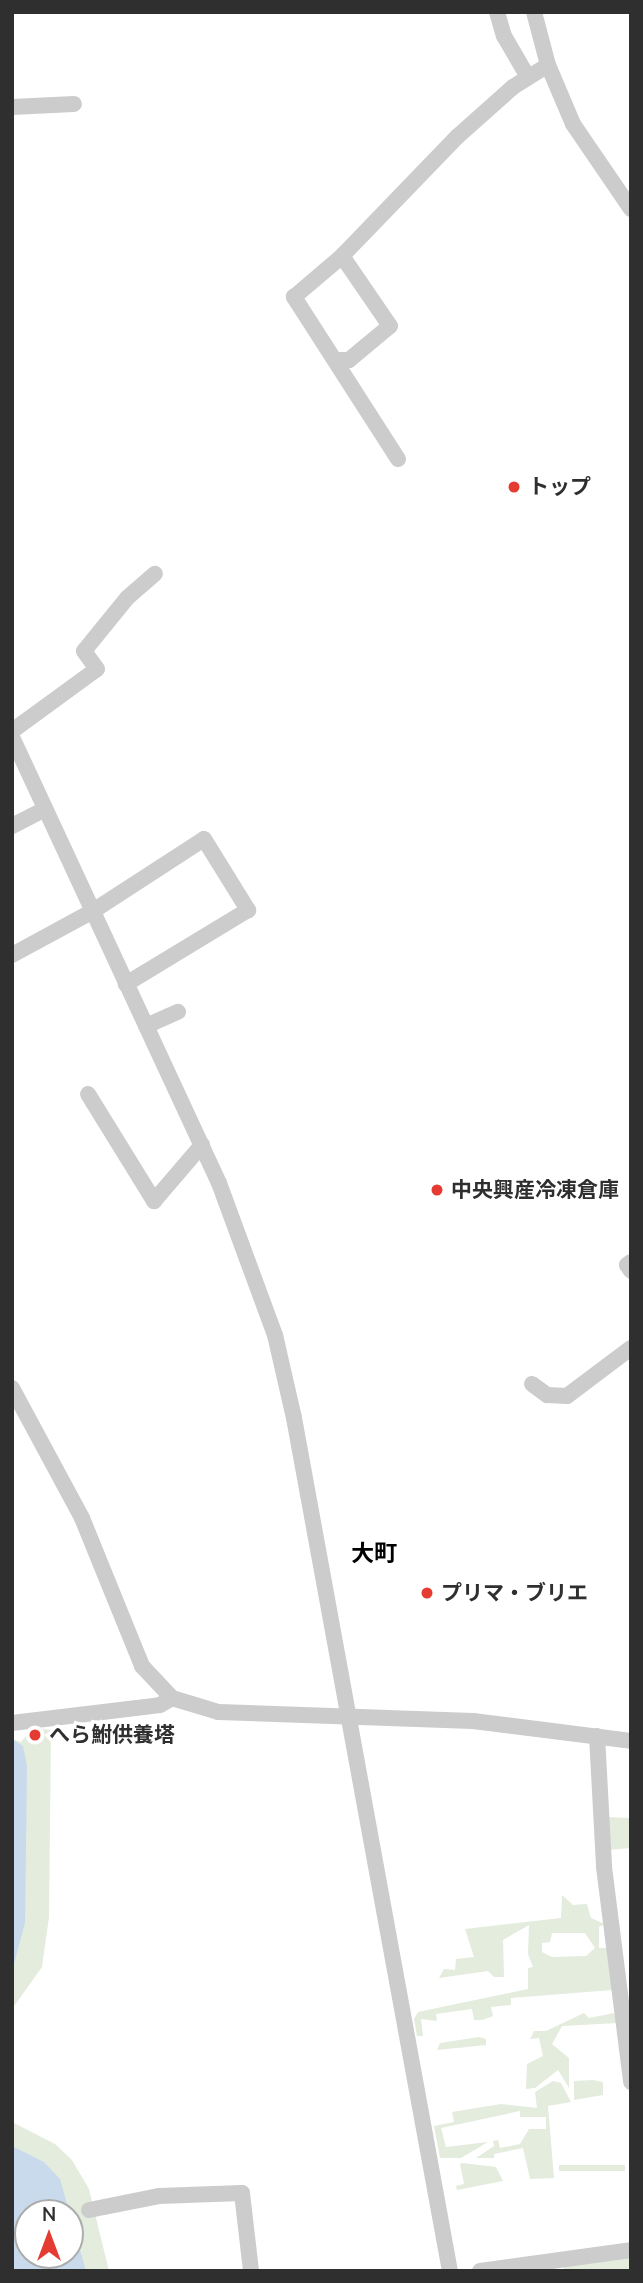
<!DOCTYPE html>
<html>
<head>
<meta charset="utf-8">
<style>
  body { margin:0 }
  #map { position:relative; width:643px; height:2283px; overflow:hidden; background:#fff; font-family:"Nunito Sans","Noto Sans JP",sans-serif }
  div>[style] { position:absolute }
  .green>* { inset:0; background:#e3ecdd; transform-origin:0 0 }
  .water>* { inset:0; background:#c9daec }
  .minor>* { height:16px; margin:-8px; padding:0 8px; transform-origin:8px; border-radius:8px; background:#ccc }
  .dots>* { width:19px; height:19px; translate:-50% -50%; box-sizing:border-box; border:4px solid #fff; border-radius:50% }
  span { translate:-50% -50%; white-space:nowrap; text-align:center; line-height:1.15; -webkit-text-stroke:7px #fff; paint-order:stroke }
  .poi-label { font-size:21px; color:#2f2f2f; font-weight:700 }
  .left { translate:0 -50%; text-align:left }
  .neighbourhood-label { font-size:23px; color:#000; font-weight:700 }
  .frame { position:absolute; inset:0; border:14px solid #2f2f2f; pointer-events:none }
  .north { position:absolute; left:14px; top:2199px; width:70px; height:70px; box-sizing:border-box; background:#fff; border:2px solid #acacac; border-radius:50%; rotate:0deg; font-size:19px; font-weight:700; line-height:28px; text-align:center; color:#2f2f2f }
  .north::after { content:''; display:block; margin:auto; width:24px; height:32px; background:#e43b33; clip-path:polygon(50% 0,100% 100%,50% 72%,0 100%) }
</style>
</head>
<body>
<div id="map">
  <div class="green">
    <i style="clip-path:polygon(33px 1728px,51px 1730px,49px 1917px,42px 1967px,12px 2009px,12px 1739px,21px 1742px)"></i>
    <i style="clip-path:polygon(605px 1817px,631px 1818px,631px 1848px,608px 1850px)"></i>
    <i style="clip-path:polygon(evenodd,562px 1895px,573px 1905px,587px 1904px,591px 1918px,605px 1924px,599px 1927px,599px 1948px,608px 1948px,612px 1990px,511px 1998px,511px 2005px,491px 2007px,493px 2016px,482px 2020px,474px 2020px,472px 2009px,436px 2014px,437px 2021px,421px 2019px,423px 2036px,417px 2036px,414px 2019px,418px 2012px,528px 1989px,528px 1968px,533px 1967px,528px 1954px,529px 1925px,503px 1940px,504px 1977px,494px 1977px,488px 1971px,439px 1978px,444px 1969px,455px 1970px,456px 1959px,474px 1957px,465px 1929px,561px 1918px,562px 1895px,552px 1933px,585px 1933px,595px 1948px,586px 1956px,552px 1957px,542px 1952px,542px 1943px,550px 1942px,552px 1933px)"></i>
    <i style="clip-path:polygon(584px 2013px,589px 2018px,614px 2013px,617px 2023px,562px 2026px,552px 2044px,569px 2058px,569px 2088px,558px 2070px,535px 2088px,526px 2089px,527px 2064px,543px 2056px,539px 2038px,530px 2039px,534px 2031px,546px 2031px)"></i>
    <i style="clip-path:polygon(479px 2037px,486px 2039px,486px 2045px,437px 2050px,440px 2043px)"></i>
    <i style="clip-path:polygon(593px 2080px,603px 2082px,603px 2095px,574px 2100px,574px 2081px)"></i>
    <i style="clip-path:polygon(553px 2081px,561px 2083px,571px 2102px,548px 2106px,554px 2178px,530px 2179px,523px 2148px,494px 2154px,494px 2158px,476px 2158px,494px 2146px,493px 2141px,498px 2140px,500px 2148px,520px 2144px,529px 2129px,546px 2129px,546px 2117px,520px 2117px,520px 2111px,441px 2128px,446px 2147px,488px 2142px,461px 2158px,440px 2158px,434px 2126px,454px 2122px,452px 2112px,501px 2104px,537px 2108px,535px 2092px)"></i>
    <i style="clip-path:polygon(evenodd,12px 2122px,55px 2144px,72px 2160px,89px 2189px,109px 2271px,12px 2271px,12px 2122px,28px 2213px,70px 2213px,70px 2255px,28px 2255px,28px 2213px)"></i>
    <i style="clip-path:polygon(463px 2163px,496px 2167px,503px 2181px,457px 2190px,456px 2186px,464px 2184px,460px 2164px)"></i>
    <i style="left:625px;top:2165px;width:6px;height:66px;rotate:90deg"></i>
    <i style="clip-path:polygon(631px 2253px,631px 2271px,564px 2271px,563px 2263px)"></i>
  </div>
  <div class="water">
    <i style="clip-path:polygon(12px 1739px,23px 1746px,27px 1766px,25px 1923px,12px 1971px)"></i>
    <i style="clip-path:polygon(evenodd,12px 2146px,44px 2162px,60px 2179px,86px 2271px,12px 2271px,12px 2146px,28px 2213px,70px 2213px,70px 2255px,28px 2255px,28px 2213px)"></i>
  </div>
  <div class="minor">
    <i style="left:497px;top:12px;width:25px;rotate:74deg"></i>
    <i style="left:504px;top:36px;width:48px;rotate:59.7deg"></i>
    <i style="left:534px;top:12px;width:55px;rotate:75.2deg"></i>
    <i style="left:548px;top:65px;width:64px;rotate:67deg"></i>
    <i style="left:573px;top:124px;width:103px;rotate:55.7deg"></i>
    <i style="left:12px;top:107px;width:62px;rotate:-2.8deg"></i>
    <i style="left:338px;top:360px;width:11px"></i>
    <i style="left:349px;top:360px;width:53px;rotate:-39.7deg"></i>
    <i style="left:390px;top:326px;width:85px;rotate:-124.4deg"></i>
    <i style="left:398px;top:459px;width:193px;rotate:-122.7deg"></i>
    <i style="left:294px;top:297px;width:62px;rotate:-40.4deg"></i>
    <i style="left:341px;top:257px;width:168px;rotate:-46deg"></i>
    <i style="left:458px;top:136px;width:74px;rotate:-41.7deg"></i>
    <i style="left:513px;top:87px;width:41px;rotate:-32.2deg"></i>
    <i style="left:12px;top:731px;width:105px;rotate:-36.1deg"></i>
    <i style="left:97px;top:669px;width:22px;rotate:-126deg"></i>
    <i style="left:84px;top:651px;width:68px;rotate:-50.9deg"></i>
    <i style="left:127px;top:598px;width:37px;rotate:-41deg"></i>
    <i style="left:12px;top:737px;width:492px;rotate:65.1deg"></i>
    <i style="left:219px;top:1183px;width:162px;rotate:69.8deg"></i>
    <i style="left:275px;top:1335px;width:85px;rotate:77.1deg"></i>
    <i style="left:294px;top:1418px;width:867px;rotate:79.64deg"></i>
    <i style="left:12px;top:826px;width:37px;rotate:-27deg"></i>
    <i style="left:12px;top:955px;width:92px;rotate:-28.5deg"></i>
    <i style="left:93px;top:911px;width:132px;rotate:-33deg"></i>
    <i style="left:204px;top:839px;width:84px;rotate:58.2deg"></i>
    <i style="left:248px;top:910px;width:143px;rotate:148.8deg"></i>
    <i style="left:146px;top:1026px;width:35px;rotate:-24deg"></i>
    <i style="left:88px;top:1094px;width:126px;rotate:58.3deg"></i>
    <i style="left:154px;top:1201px;width:74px;rotate:-49.4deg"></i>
    <i style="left:631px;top:1262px;width:5px;rotate:143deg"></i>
    <i style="left:627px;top:1265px;width:7px;rotate:56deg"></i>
    <i style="left:532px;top:1384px;width:19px;rotate:36deg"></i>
    <i style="left:547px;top:1395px;width:20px;rotate:3deg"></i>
    <i style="left:567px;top:1396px;width:80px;rotate:-36.9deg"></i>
    <i style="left:12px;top:1388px;width:148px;rotate:61.7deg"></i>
    <i style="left:82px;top:1518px;width:160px;rotate:67.9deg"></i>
    <i style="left:142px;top:1666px;width:44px;rotate:46.8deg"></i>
    <i style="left:172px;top:1698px;width:48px;rotate:16.9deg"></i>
    <i style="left:218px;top:1712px;width:255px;rotate:2deg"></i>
    <i style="left:473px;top:1721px;width:159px;rotate:7.2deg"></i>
    <i style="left:12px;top:1723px;width:149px;rotate:-6.9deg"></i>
    <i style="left:160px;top:1705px;width:14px;rotate:-30deg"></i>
    <i style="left:597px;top:1736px;width:131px;rotate:86.9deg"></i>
    <i style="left:604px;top:1867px;width:217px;rotate:82.8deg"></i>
    <i style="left:89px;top:2210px;width:71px;rotate:-11.3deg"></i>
    <i style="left:159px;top:2196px;width:83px;rotate:-2.1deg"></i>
    <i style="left:242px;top:2193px;width:79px;rotate:83.4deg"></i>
    <i style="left:480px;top:2271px;width:152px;rotate:-7.9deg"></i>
  </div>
  <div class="dots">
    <i style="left:514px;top:487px;background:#e43b33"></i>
    <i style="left:437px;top:1190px;background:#e43b33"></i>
    <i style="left:427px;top:1593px;background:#e43b33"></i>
    <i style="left:35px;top:1735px;background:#e43b33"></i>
  </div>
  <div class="poi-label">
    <span class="left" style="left:528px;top:487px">トップ</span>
    <span class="left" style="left:451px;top:1190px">中央興産冷凍倉庫</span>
    <span class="left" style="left:441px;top:1593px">プリマ・ブリエ</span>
    <span class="left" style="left:49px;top:1735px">へら鮒供養塔</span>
  </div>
  <div class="neighbourhood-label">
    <span style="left:374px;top:1554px">大町</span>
  </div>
  <div class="frame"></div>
  <div class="north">N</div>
</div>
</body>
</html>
